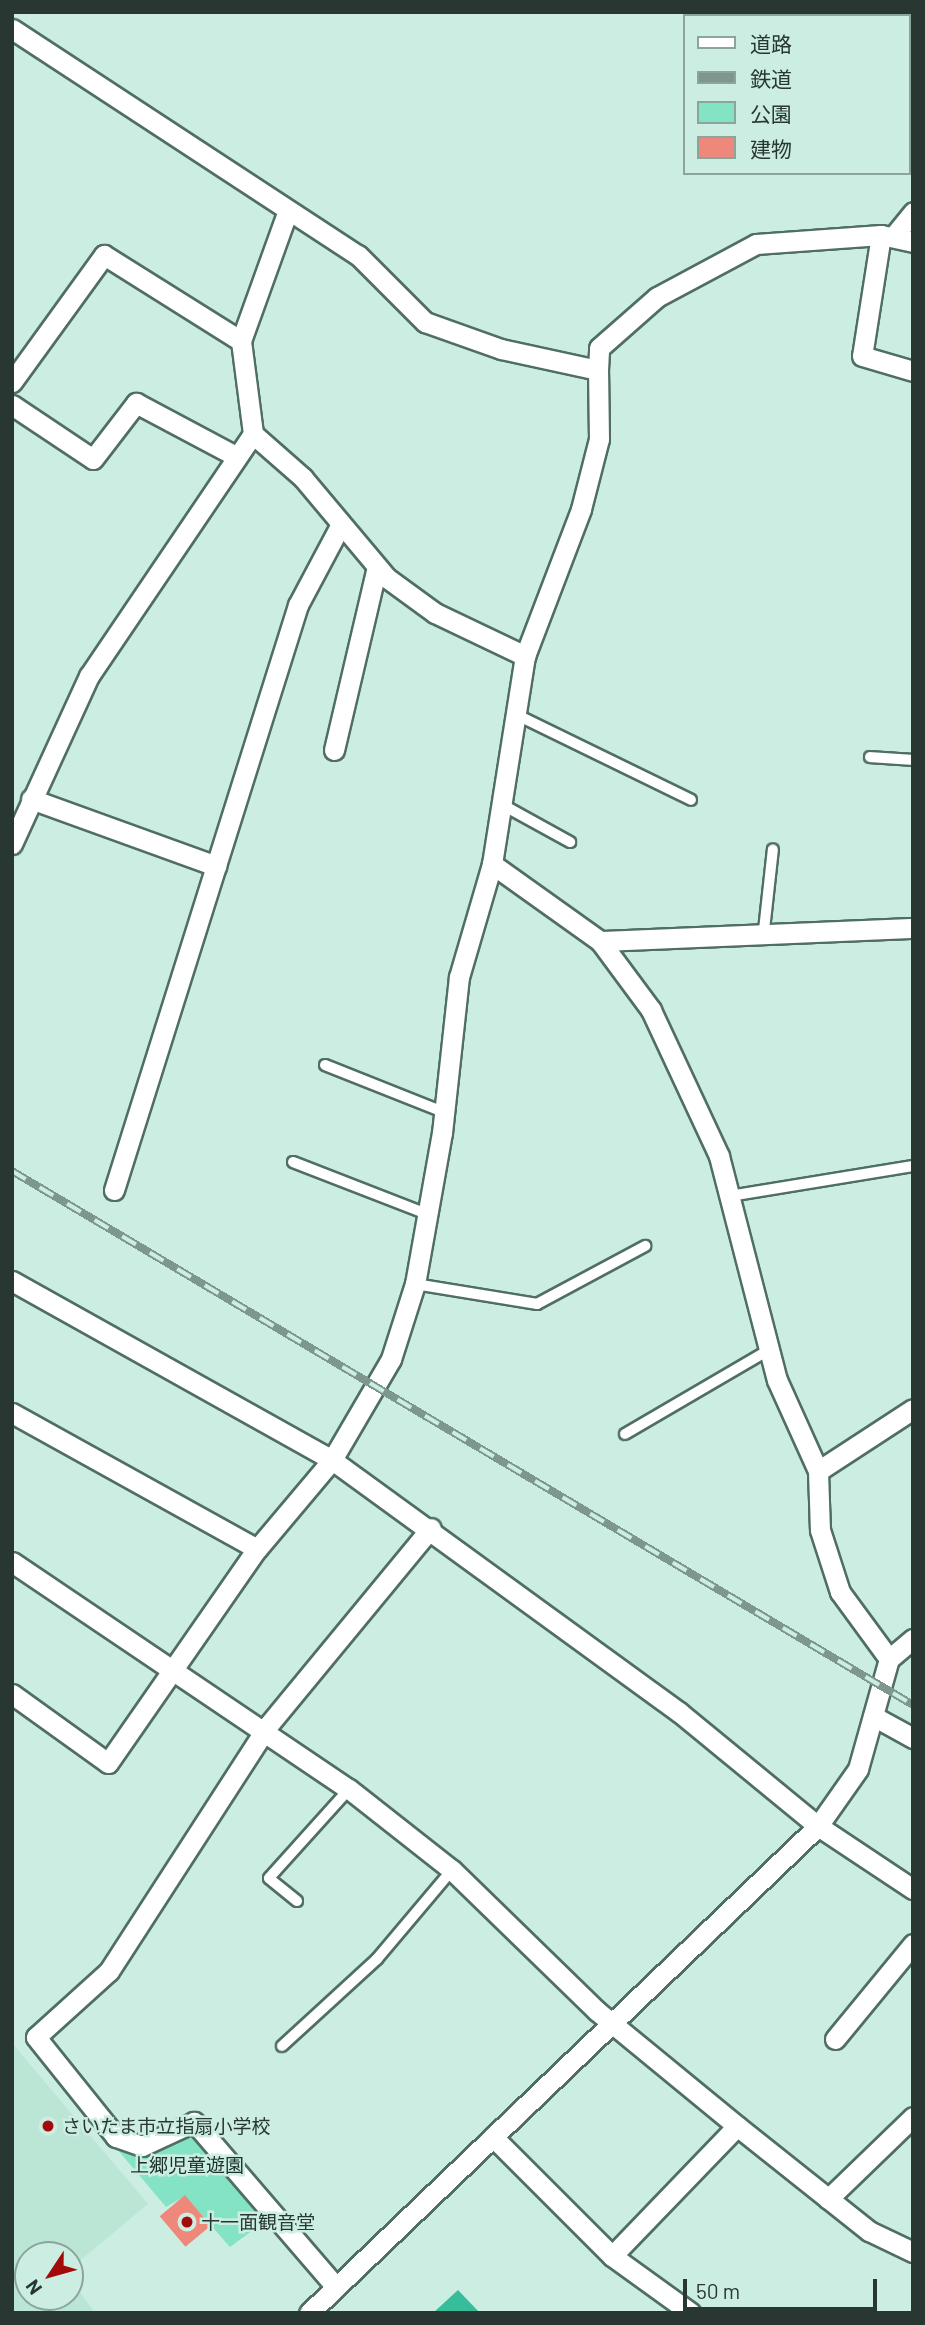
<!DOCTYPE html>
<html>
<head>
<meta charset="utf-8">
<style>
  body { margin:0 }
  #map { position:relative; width:925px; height:2325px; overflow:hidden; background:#cceee2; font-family:Barlow,"Noto Sans JP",sans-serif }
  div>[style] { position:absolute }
  .built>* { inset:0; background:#bbe6d6 }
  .green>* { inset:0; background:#84e3c4 }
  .forest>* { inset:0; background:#36bd99 }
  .building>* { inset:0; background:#ed887a; transform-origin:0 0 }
  .roads { filter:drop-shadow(2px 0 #506e63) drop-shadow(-2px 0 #506e63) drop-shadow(0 2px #506e63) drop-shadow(0 -2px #506e63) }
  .lane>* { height:10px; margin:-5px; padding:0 5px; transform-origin:5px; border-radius:5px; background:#fff }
  .street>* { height:19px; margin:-9.5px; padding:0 9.5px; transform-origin:9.5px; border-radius:9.5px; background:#fff }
  .rail>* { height:8px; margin-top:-4px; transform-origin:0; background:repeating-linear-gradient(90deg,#cceee2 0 16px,#7e978e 0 32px); box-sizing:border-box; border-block:2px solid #7e978e }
  .dots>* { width:19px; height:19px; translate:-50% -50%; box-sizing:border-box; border:4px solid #cceee2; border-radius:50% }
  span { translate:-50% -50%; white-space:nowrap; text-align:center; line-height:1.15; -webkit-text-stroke:5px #cceee2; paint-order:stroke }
  .poi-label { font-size:19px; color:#293732 }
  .left { translate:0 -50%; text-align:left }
  .park-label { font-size:19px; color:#192f28 }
  .frame { position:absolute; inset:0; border:14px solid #293732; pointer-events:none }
  .legend { position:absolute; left:683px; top:14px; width:228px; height:161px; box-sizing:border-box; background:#cceee2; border:2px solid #8ba59c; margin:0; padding:9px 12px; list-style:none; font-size:21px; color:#293732 }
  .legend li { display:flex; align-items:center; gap:14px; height:35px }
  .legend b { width:35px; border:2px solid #8ba59c }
  .north { position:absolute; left:14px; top:2241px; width:70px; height:70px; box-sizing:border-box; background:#cceee2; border:2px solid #8ba59c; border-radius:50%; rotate:234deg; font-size:19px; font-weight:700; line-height:28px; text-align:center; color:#293732 }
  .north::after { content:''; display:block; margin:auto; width:24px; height:32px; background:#a30a0a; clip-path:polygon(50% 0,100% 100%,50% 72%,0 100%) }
  .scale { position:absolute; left:683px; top:2279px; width:194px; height:32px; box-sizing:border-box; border:4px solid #293732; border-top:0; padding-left:9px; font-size:21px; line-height:24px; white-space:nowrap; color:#293732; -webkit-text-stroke:5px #cceee2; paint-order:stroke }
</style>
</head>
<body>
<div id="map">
  <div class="built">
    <i style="clip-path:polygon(12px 2043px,148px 2204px,70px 2269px,70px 2255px,28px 2255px,28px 2297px,70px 2297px,70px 2278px,95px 2313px,12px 2313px)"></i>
  </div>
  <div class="green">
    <i style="clip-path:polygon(194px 2122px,269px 2218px,230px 2247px,185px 2196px,166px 2207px,117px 2149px)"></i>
  </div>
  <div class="forest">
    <i style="clip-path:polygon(458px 2290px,480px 2313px,433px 2313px)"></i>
  </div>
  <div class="building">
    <i style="left:185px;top:2195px;width:40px;height:33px;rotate:50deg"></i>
  </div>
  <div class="roads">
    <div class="lane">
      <i style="left:513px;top:713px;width:198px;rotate:26deg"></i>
      <i style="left:870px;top:757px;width:43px;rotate:4deg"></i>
      <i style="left:501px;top:804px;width:79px;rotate:28.8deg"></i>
      <i style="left:764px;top:930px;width:81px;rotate:-83.7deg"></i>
      <i style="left:325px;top:1065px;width:127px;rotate:21.7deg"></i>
      <i style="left:293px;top:1162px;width:144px;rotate:21.2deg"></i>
      <i style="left:730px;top:1196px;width:185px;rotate:-9.3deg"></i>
      <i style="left:415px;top:1284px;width:124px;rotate:9.3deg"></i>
      <i style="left:537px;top:1304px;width:123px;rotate:-28.2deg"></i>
      <i style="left:625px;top:1434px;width:167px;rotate:-30.3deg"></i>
      <i style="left:297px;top:1901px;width:36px;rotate:-141deg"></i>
      <i style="left:269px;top:1878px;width:120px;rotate:-48deg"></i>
      <i style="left:282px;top:2046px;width:129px;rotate:-42.5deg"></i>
      <i style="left:377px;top:1959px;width:116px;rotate:-49.9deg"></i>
    </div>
    <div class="street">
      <i style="left:12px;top:29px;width:413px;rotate:33.2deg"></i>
      <i style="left:358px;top:255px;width:95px;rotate:45deg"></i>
      <i style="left:425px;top:322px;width:81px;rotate:19.6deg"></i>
      <i style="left:501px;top:349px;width:99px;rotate:12.2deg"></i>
      <i style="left:598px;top:370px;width:22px;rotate:-87deg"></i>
      <i style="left:599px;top:348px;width:77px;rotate:-41.3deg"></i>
      <i style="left:657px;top:297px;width:112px;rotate:-28.2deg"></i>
      <i style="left:756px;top:244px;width:125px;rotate:-4.1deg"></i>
      <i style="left:881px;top:235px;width:33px;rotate:12deg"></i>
      <i style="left:287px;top:213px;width:136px;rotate:109.8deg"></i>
      <i style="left:241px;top:341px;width:94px;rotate:82.6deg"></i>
      <i style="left:253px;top:434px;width:67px;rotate:41.3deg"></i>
      <i style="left:303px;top:478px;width:131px;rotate:50deg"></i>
      <i style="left:387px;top:578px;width:59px;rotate:36.1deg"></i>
      <i style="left:435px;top:613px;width:100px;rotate:25.5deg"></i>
      <i style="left:881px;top:235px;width:122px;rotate:98.9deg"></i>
      <i style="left:862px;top:356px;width:53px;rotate:16.4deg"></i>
      <i style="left:893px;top:237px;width:32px;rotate:-51deg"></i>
      <i style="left:12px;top:382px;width:157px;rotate:-54.1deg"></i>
      <i style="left:104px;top:255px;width:162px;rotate:32.1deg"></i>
      <i style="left:12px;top:405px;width:97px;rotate:33.7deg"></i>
      <i style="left:93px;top:459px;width:71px;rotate:-52.5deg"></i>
      <i style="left:136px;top:403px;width:111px;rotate:28deg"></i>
      <i style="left:334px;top:750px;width:188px;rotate:-76.8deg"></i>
      <i style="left:31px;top:799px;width:197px;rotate:19.9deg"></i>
      <i style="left:12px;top:844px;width:185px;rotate:-65.4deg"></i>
      <i style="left:89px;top:676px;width:292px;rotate:-55.9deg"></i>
      <i style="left:492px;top:864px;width:133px;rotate:35.5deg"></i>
      <i style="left:600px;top:941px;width:86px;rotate:53.5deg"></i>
      <i style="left:651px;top:1010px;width:161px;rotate:65deg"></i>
      <i style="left:719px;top:1156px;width:231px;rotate:75.5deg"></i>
      <i style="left:777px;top:1380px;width:100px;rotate:65.7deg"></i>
      <i style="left:818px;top:1471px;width:59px;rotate:88.1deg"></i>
      <i style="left:820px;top:1530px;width:65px;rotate:72.1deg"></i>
      <i style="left:840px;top:1592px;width:83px;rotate:53.8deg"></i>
      <i style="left:600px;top:941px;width:313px;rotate:-2.4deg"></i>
      <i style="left:114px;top:1190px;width:613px;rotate:-72.54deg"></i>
      <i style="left:298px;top:605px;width:87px;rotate:-62deg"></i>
      <i style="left:12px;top:1281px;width:367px;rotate:29.2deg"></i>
      <i style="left:332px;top:1460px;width:429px;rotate:36deg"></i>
      <i style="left:679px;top:1712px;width:180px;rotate:39.4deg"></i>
      <i style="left:818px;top:1826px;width:114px;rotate:33.6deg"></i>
      <i style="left:12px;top:1413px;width:280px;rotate:29deg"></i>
      <i style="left:818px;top:1471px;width:113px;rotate:-33.1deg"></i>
      <i style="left:12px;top:1562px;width:406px;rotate:34deg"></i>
      <i style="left:349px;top:1789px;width:131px;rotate:38.2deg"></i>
      <i style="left:452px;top:1870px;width:202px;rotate:44.2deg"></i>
      <i style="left:597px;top:2011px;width:181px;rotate:39.4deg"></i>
      <i style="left:737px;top:2126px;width:169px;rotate:38.5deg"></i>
      <i style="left:869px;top:2231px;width:49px;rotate:25.5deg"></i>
      <i style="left:12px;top:1694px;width:118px;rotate:35.7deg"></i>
      <i style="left:108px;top:1763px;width:261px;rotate:-55.2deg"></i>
      <i style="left:257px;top:1549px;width:116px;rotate:-49.9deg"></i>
      <i style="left:332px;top:1460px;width:117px;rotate:-59.7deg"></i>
      <i style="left:391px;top:1359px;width:79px;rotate:-72.3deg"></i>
      <i style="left:415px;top:1284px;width:153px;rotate:-79.9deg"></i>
      <i style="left:442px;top:1133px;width:157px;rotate:-83.8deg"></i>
      <i style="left:459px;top:977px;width:118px;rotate:-73.7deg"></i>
      <i style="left:492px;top:864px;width:211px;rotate:-81deg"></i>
      <i style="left:525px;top:656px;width:157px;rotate:-69.1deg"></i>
      <i style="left:581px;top:509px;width:72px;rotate:-75.6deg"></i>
      <i style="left:599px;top:439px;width:69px;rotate:-90.8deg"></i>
      <i style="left:873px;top:1716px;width:46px;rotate:28.8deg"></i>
      <i style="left:835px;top:2039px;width:123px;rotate:-50.6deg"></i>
      <i style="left:493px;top:2137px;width:168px;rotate:45deg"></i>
      <i style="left:612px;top:2256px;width:97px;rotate:35.8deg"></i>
      <i style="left:828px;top:2199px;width:118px;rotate:-44deg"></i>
      <i style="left:612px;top:2256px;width:180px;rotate:-46.1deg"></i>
      <i style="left:336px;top:2287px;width:218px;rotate:-130.7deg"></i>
      <i style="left:194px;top:2122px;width:57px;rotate:155.2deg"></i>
      <i style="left:142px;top:2146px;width:28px;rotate:-161deg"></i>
      <i style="left:116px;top:2137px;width:128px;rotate:-128.7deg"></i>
      <i style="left:36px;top:2037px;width:98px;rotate:-42.1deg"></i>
      <i style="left:109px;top:1971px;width:289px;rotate:-57.1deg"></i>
      <i style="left:266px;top:1728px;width:259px;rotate:-50.5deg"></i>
      <i style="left:309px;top:2313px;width:704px;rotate:-43.73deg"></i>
      <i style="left:818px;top:1826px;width:70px;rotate:-54.9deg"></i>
      <i style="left:858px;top:1769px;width:114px;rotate:-74.3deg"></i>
      <i style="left:889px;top:1659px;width:31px;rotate:-40deg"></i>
    </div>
  </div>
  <div class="rail">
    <i style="left:12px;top:1171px;width:1047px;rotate:30.65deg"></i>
  </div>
  <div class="dots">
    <i style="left:48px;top:2126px;background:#a30a0a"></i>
    <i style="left:187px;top:2222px;background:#a30a0a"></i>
  </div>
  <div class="poi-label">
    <span class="left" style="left:62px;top:2126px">さいたま市立指扇小学校</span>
    <span class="left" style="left:201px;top:2222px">十一面観音堂</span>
  </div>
  <div class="park-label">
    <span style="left:187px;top:2165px">上郷児童遊園</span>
  </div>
  <div class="frame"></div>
  <ul class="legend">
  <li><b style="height:9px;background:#fff"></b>道路</li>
  <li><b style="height:9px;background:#7e978e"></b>鉄道</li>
  <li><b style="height:19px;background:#84e3c4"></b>公園</li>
  <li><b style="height:19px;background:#ed887a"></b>建物</li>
  </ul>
  <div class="north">N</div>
  <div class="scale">50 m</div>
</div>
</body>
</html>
